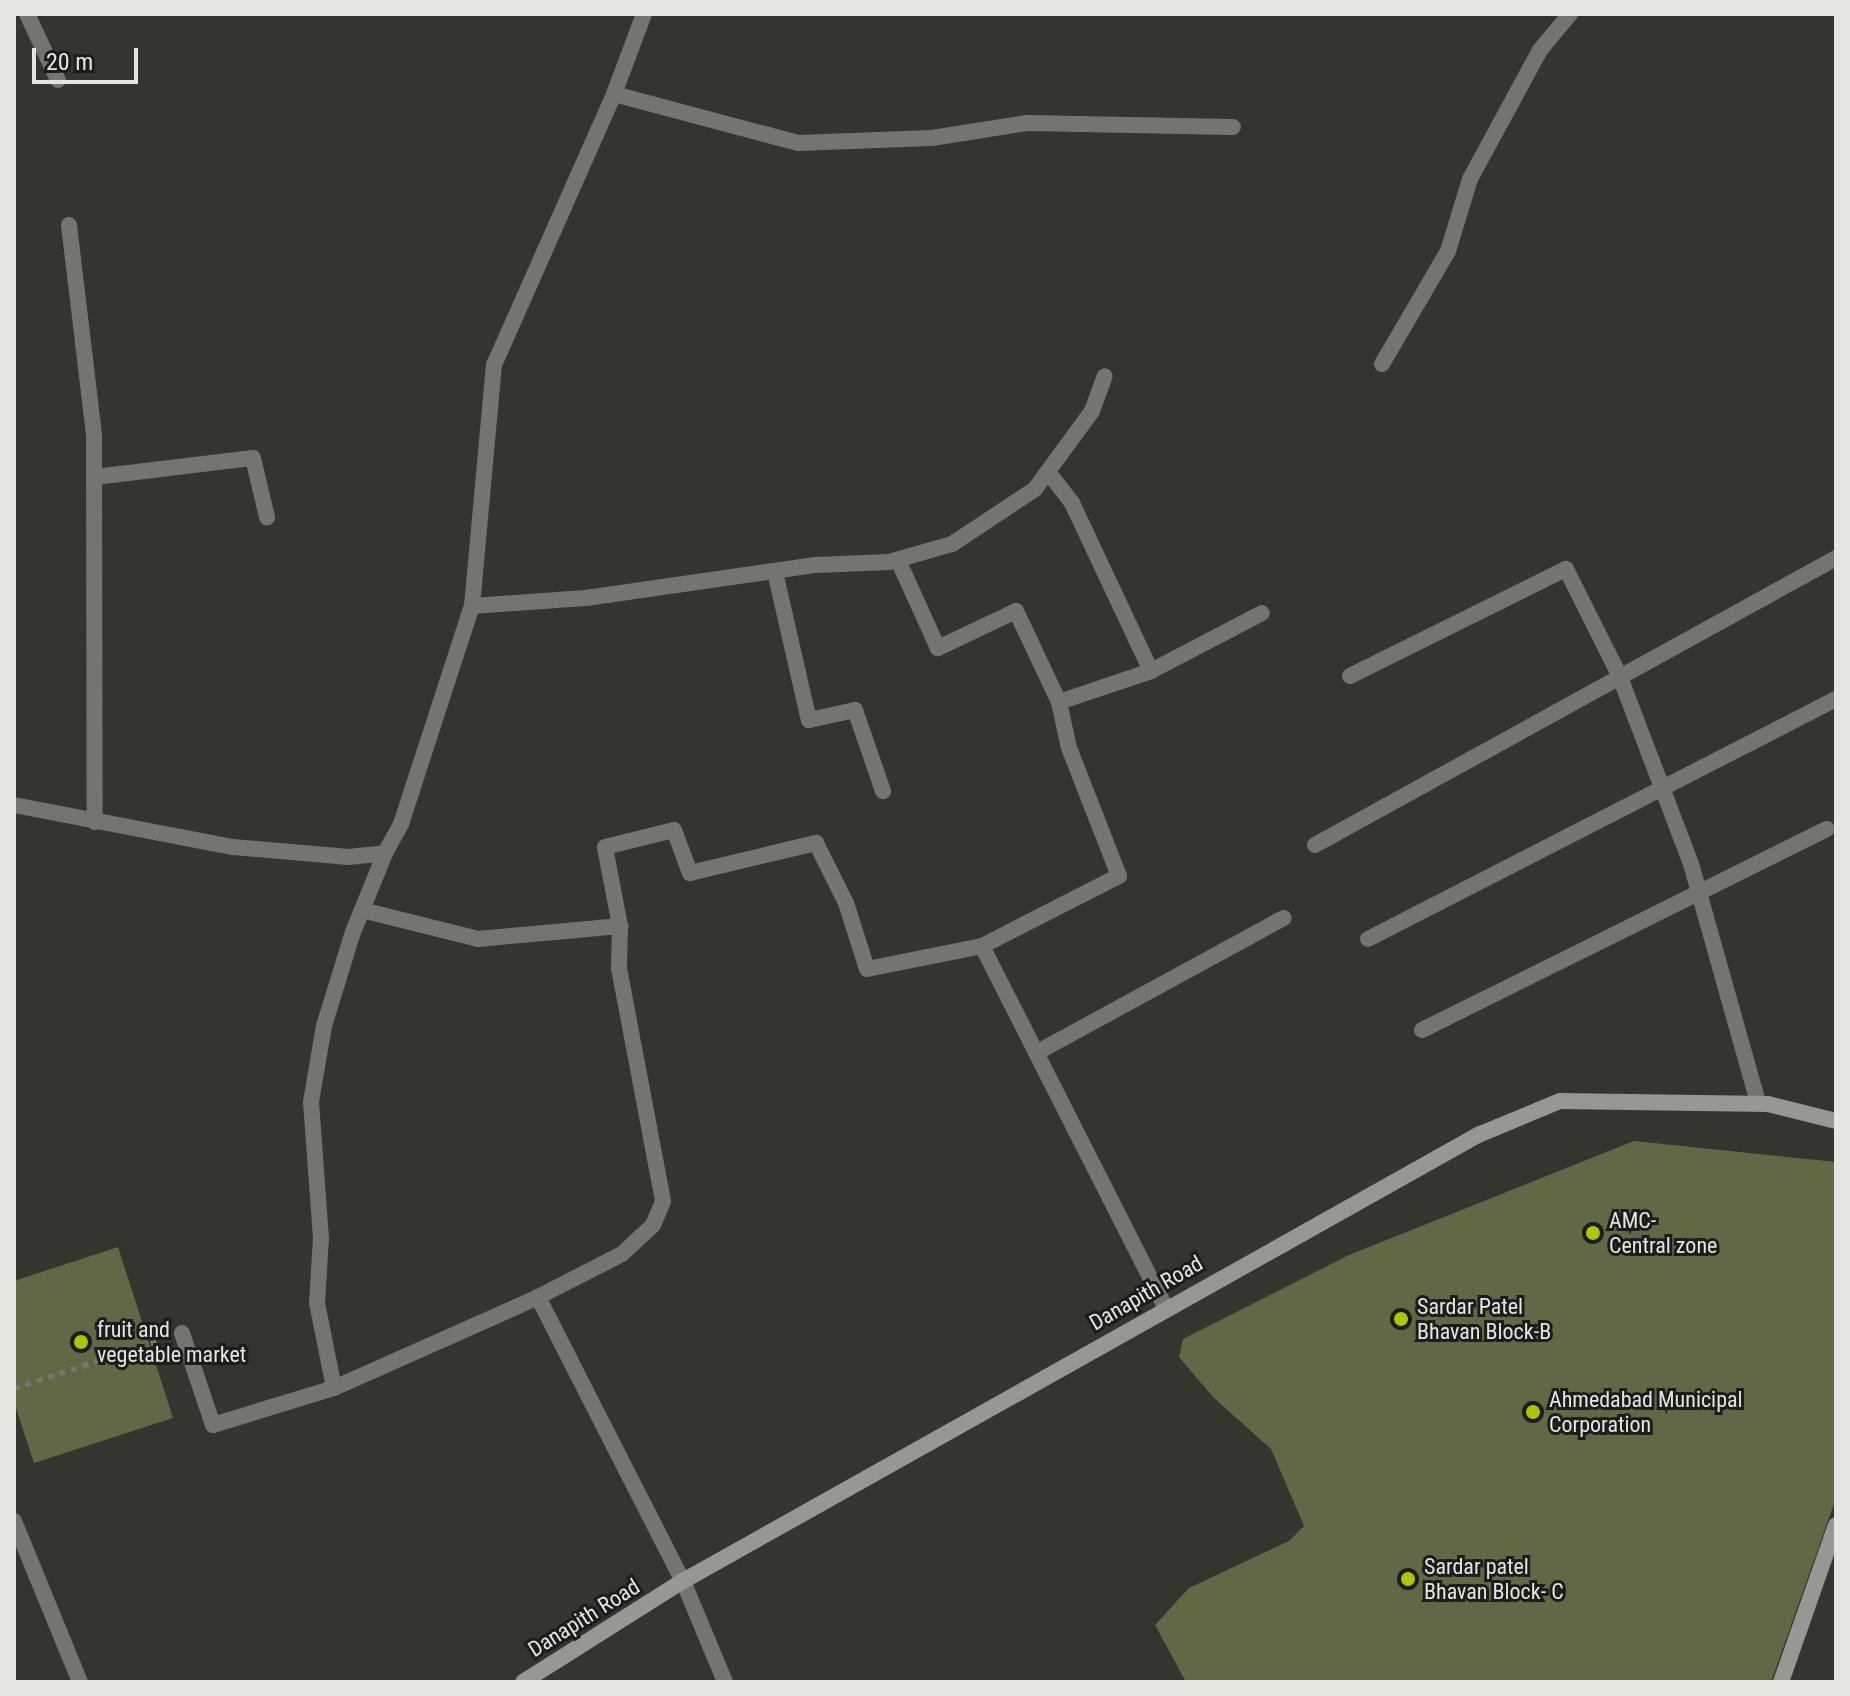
<!DOCTYPE html>
<html>
<head>
<meta charset="utf-8">
<style>
  body { margin:0 }
  #map { position:relative; width:1850px; height:1696px; overflow:hidden; background:#34352f; font-family:"Roboto Condensed",sans-serif }
  div>[style] { position:absolute }
  .building>* { inset:0; background:#616846 }
  .path>* { height:5px; margin-top:-2.5px; transform-origin:0; background:repeating-linear-gradient(90deg,#757671 0 6px,transparent 0 12px) }
  .street>* { height:16px; margin:-8px; padding:0 8px; transform-origin:8px; border-radius:8px; background:#747471 }
  .secondary>* { height:16px; margin:-8px; padding:0 8px; transform-origin:8px; border-radius:8px; background:#979893 }
  .dots>* { width:22px; height:22px; translate:-50% -50%; box-sizing:border-box; border:4px solid #1c1c1a; border-radius:50% }
  span { translate:-50% -50%; white-space:nowrap; text-align:center; line-height:1.15; -webkit-text-stroke:6px #1c1c1a; paint-order:stroke }
  .poi-label { font-size:22px; color:#e5e6e2 }
  .left { translate:0 -50%; text-align:left }
  .street-label { font-size:22px; color:#e5e6e2 }
  .frame { position:absolute; inset:0; border:16px solid #e5e6e2; pointer-events:none }
  .scale { position:absolute; left:32px; top:48px; width:106px; height:36px; box-sizing:border-box; border:4px solid #e5e6e2; border-top:0; padding-left:10px; font-size:24px; line-height:28px; white-space:nowrap; color:#e5e6e2; -webkit-text-stroke:6px #1c1c1a; paint-order:stroke }
</style>
</head>
<body>
<div id="map">
  <div class="building">
    <i style="clip-path:polygon(1634px 1141px,1836px 1162px,1836px 1498px,1771px 1682px,1186px 1682px,1155px 1625px,1189px 1588px,1289px 1541px,1304px 1526px,1271px 1449px,1214px 1398px,1179px 1357px,1183px 1339px,1349px 1255px)"></i>
    <i style="clip-path:polygon(118px 1247px,173px 1418px,34px 1463px,14px 1402px,14px 1281px)"></i>
  </div>
  <div class="path">
    <i style="left:14px;top:1388px;width:151px;rotate:-18.1deg"></i>
  </div>
  <div class="street">
    <i style="left:27px;top:14px;width:73px;rotate:64.8deg"></i>
    <i style="left:614px;top:94px;width:190px;rotate:14.9deg"></i>
    <i style="left:798px;top:143px;width:134px;rotate:-2.1deg"></i>
    <i style="left:932px;top:138px;width:96px;rotate:-9deg"></i>
    <i style="left:1027px;top:123px;width:206px;rotate:1.1deg"></i>
    <i style="left:69px;top:225px;width:212px;rotate:83.2deg"></i>
    <i style="left:94px;top:436px;width:386px;rotate:89.9deg"></i>
    <i style="left:1382px;top:364px;width:131px;rotate:-59.7deg"></i>
    <i style="left:1448px;top:251px;width:75px;rotate:-73deg"></i>
    <i style="left:1470px;top:179px;width:147px;rotate:-61.5deg"></i>
    <i style="left:1540px;top:50px;width:47px;rotate:-50.2deg"></i>
    <i style="left:1048px;top:472px;width:39px;rotate:52deg"></i>
    <i style="left:1072px;top:503px;width:186px;rotate:64.8deg"></i>
    <i style="left:95px;top:477px;width:159px;rotate:-6.9deg"></i>
    <i style="left:253px;top:458px;width:61px;rotate:76.7deg"></i>
    <i style="left:898px;top:560px;width:97px;rotate:65.6deg"></i>
    <i style="left:938px;top:648px;width:86px;rotate:-25.4deg"></i>
    <i style="left:1016px;top:611px;width:101px;rotate:64.7deg"></i>
    <i style="left:1059px;top:702px;width:97px;rotate:-18.6deg"></i>
    <i style="left:1151px;top:671px;width:125px;rotate:-27.6deg"></i>
    <i style="left:775px;top:572px;width:152px;rotate:77.1deg"></i>
    <i style="left:809px;top:720px;width:47px;rotate:-12.3deg"></i>
    <i style="left:855px;top:710px;width:86px;rotate:70.9deg"></i>
    <i style="left:472px;top:606px;width:114px;rotate:-4deg"></i>
    <i style="left:586px;top:598px;width:232px;rotate:-8.2deg"></i>
    <i style="left:816px;top:565px;width:73px;rotate:-2.4deg"></i>
    <i style="left:889px;top:562px;width:66px;rotate:-15.9deg"></i>
    <i style="left:952px;top:544px;width:100px;rotate:-33.5deg"></i>
    <i style="left:1035px;top:489px;width:97px;rotate:-53.8deg"></i>
    <i style="left:1092px;top:411px;width:37px;rotate:-70deg"></i>
    <i style="left:1350px;top:676px;width:241px;rotate:-26.4deg"></i>
    <i style="left:1566px;top:569px;width:121px;rotate:63.4deg"></i>
    <i style="left:1620px;top:677px;width:200px;rotate:69.2deg"></i>
    <i style="left:1691px;top:864px;width:248px;rotate:74.3deg"></i>
    <i style="left:14px;top:805px;width:223px;rotate:10.9deg"></i>
    <i style="left:233px;top:847px;width:116px;rotate:4.9deg"></i>
    <i style="left:349px;top:857px;width:36px;rotate:-6deg"></i>
    <i style="left:385px;top:853px;width:33px;rotate:-61deg"></i>
    <i style="left:401px;top:824px;width:229px;rotate:-72deg"></i>
    <i style="left:472px;top:606px;width:242px;rotate:-84.8deg"></i>
    <i style="left:494px;top:365px;width:296px;rotate:-66.1deg"></i>
    <i style="left:614px;top:94px;width:85px;rotate:-69.4deg"></i>
    <i style="left:1315px;top:845px;width:595px;rotate:-28.85deg"></i>
    <i style="left:362px;top:910px;width:120px;rotate:14deg"></i>
    <i style="left:478px;top:939px;width:143px;rotate:-5.2deg"></i>
    <i style="left:620px;top:926px;width:80px;rotate:-100.8deg"></i>
    <i style="left:605px;top:847px;width:71px;rotate:-13.8deg"></i>
    <i style="left:674px;top:830px;width:46px;rotate:69.6deg"></i>
    <i style="left:690px;top:873px;width:130px;rotate:-13.4deg"></i>
    <i style="left:816px;top:843px;width:67px;rotate:63.4deg"></i>
    <i style="left:846px;top:903px;width:69px;rotate:72.3deg"></i>
    <i style="left:867px;top:969px;width:117px;rotate:-11.3deg"></i>
    <i style="left:982px;top:946px;width:154px;rotate:-27.1deg"></i>
    <i style="left:1119px;top:876px;width:137px;rotate:-111.3deg"></i>
    <i style="left:1069px;top:748px;width:47px;rotate:-102.3deg"></i>
    <i style="left:1368px;top:939px;width:526px;rotate:-27.15deg"></i>
    <i style="left:982px;top:946px;width:405px;rotate:63.1deg"></i>
    <i style="left:1422px;top:1030px;width:452px;rotate:-26.4deg"></i>
    <i style="left:1036px;top:1053px;width:282px;rotate:-28.6deg"></i>
    <i style="left:538px;top:1297px;width:94px;rotate:-27.1deg"></i>
    <i style="left:622px;top:1254px;width:42px;rotate:-43.1deg"></i>
    <i style="left:653px;top:1225px;width:26px;rotate:-67deg"></i>
    <i style="left:663px;top:1201px;width:237px;rotate:-100.7deg"></i>
    <i style="left:619px;top:968px;width:42px;rotate:-88.6deg"></i>
    <i style="left:182px;top:1333px;width:97px;rotate:71.4deg"></i>
    <i style="left:213px;top:1425px;width:127px;rotate:-17deg"></i>
    <i style="left:334px;top:1388px;width:223px;rotate:-24deg"></i>
    <i style="left:538px;top:1297px;width:319px;rotate:63deg"></i>
    <i style="left:683px;top:1581px;width:109px;rotate:67.4deg"></i>
    <i style="left:334px;top:1388px;width:87px;rotate:-101.3deg"></i>
    <i style="left:317px;top:1303px;width:65px;rotate:-86.5deg"></i>
    <i style="left:321px;top:1238px;width:136px;rotate:-94.2deg"></i>
    <i style="left:311px;top:1102px;width:77px;rotate:-80.3deg"></i>
    <i style="left:324px;top:1026px;width:98px;rotate:-72.9deg"></i>
    <i style="left:353px;top:932px;width:85px;rotate:-67.9deg"></i>
    <i style="left:14px;top:1521px;width:174px;rotate:67.7deg"></i>
  </div>
  <div class="secondary">
    <i style="left:523px;top:1682px;width:189px;rotate:-32.3deg"></i>
    <i style="left:683px;top:1581px;width:912px;rotate:-29.29deg"></i>
    <i style="left:1478px;top:1135px;width:89px;rotate:-22.5deg"></i>
    <i style="left:1560px;top:1101px;width:208px;rotate:0.8deg"></i>
    <i style="left:1768px;top:1104px;width:70px;rotate:14deg"></i>
    <i style="left:1781px;top:1682px;width:166px;rotate:-70.7deg"></i>
  </div>
  <div class="dots">
    <i style="left:1593px;top:1233px;background:#b0c501"></i>
    <i style="left:1401px;top:1319px;background:#b0c501"></i>
    <i style="left:81px;top:1342px;background:#b0c501"></i>
    <i style="left:1533px;top:1412px;background:#b0c501"></i>
    <i style="left:1408px;top:1579px;background:#b0c501"></i>
  </div>
  <div class="poi-label">
    <span class="left" style="left:1609px;top:1233px">AMC-<br>Central zone</span>
    <span class="left" style="left:1417px;top:1319px">Sardar Patel<br>Bhavan Block-B</span>
    <span class="left" style="left:97px;top:1342px">fruit and<br>vegetable market</span>
    <span class="left" style="left:1549px;top:1412px">Ahmedabad Municipal<br>Corporation</span>
    <span class="left" style="left:1424px;top:1579px">Sardar patel<br>Bhavan Block- C</span>
  </div>
  <div class="street-label">
    <span style="left:1146px;top:1293px;rotate:-30deg">Danapith Road</span>
    <span style="left:584px;top:1618px;rotate:-32deg">Danapith Road</span>
  </div>
  <div class="frame"></div>
  <div class="scale">20 m</div>
</div>
</body>
</html>
